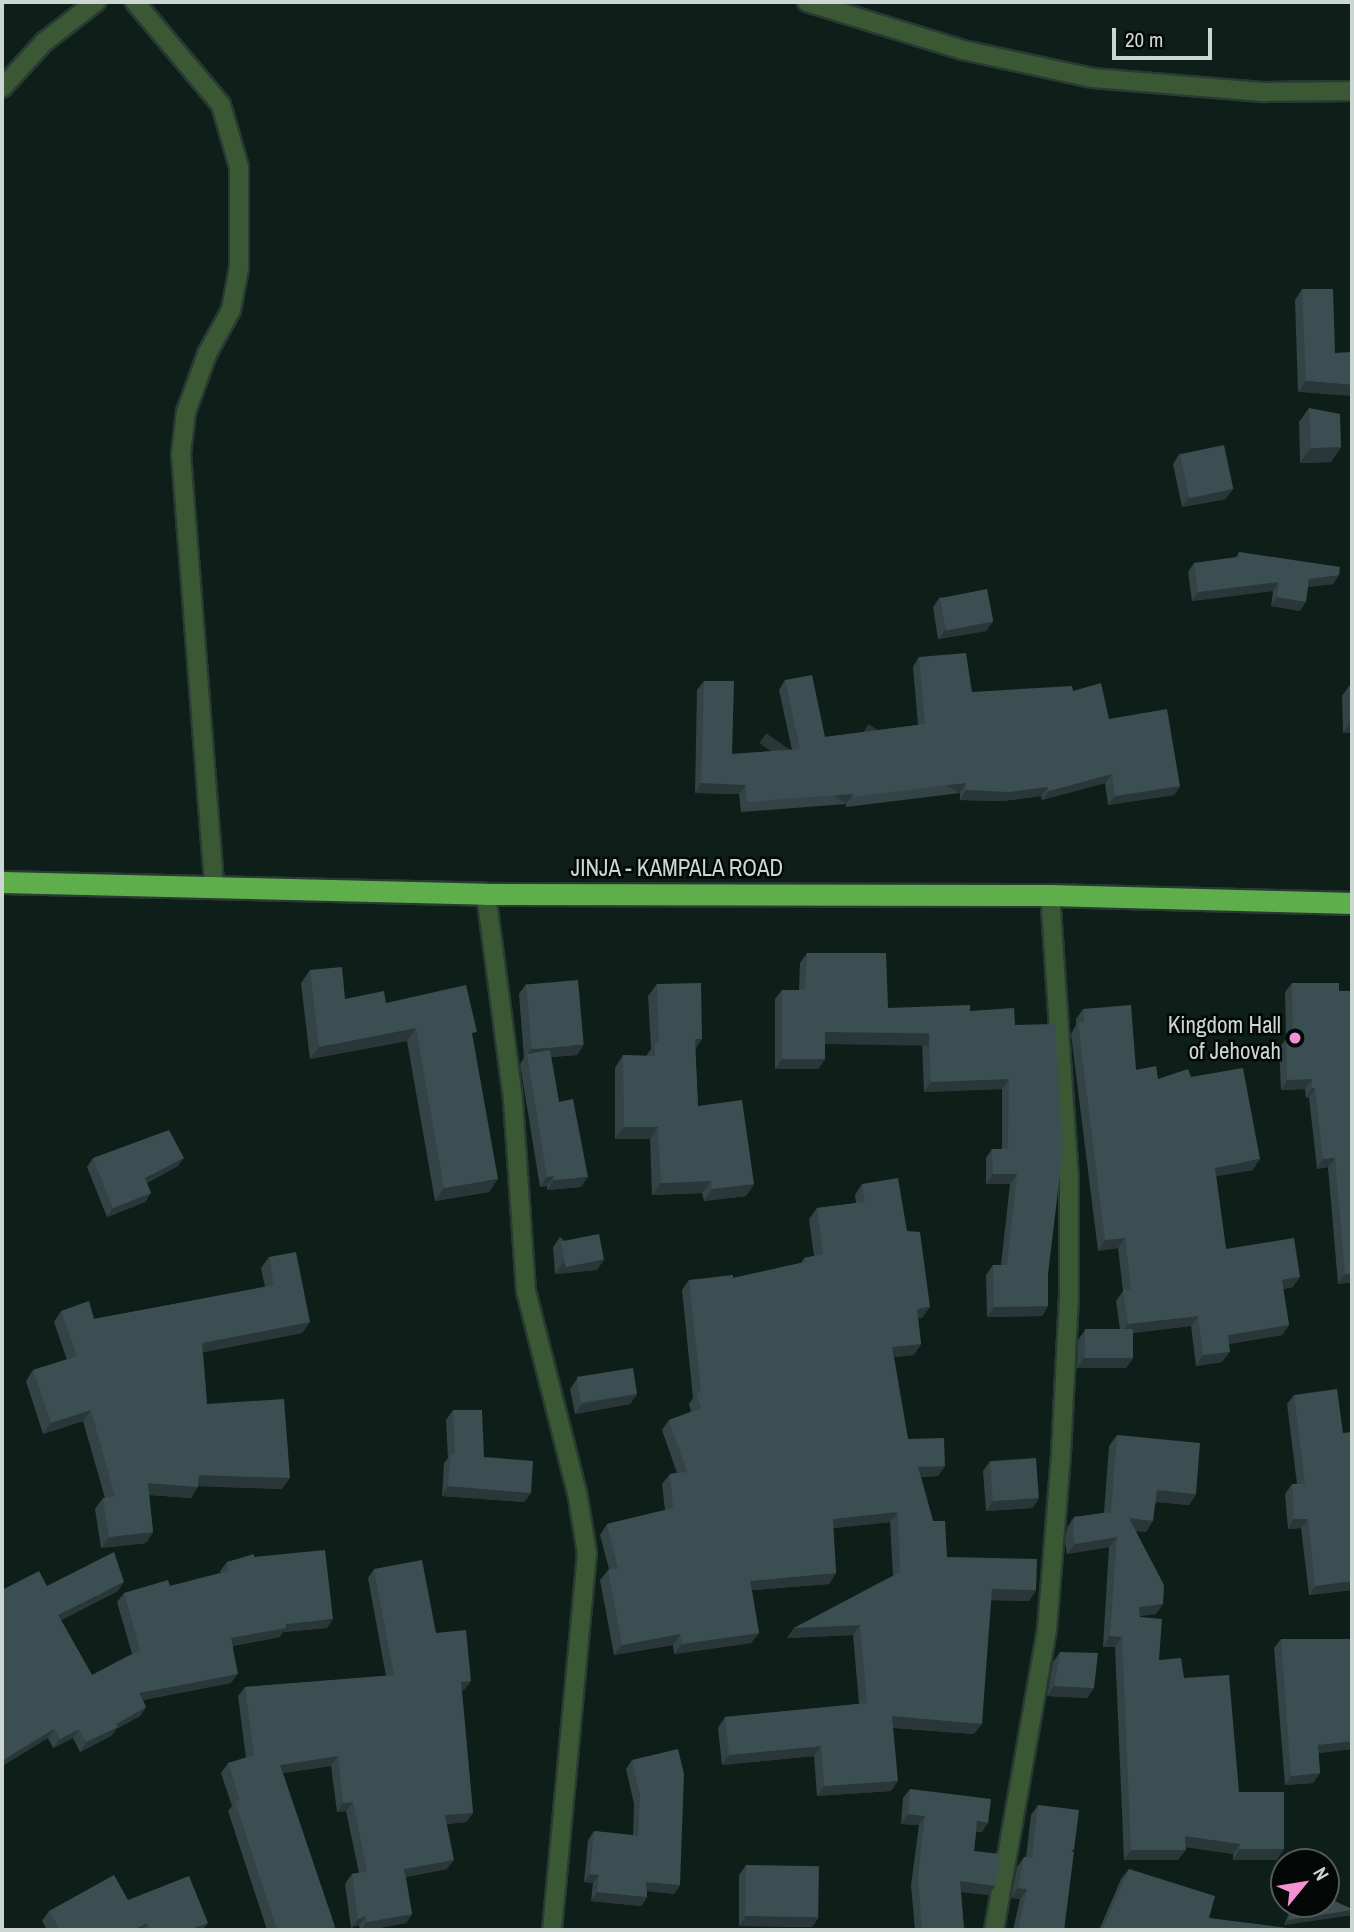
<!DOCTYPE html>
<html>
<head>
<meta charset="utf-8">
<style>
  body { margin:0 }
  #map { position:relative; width:1354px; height:1932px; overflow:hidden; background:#0e1f1a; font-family:"Archivo Narrow",sans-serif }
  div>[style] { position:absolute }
  .roads { filter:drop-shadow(2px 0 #293934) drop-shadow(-2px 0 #293934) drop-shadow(0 2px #293934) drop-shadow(0 -2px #293934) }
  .street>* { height:18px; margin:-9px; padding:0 9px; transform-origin:9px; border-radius:9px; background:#395833 }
  .highway>* { height:21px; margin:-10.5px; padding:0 10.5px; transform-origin:10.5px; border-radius:10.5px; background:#5eae4c }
  .wall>* { inset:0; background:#334346 }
  .shaded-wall>* { inset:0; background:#293739; transform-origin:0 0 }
  .building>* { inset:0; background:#3b4e51; transform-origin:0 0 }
  .dots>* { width:19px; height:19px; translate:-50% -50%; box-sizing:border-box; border:4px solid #030706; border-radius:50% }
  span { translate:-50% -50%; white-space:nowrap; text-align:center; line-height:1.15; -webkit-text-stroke:5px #030706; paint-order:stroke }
  .street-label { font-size:23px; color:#ccd6d2 }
  .poi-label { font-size:23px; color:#ccd6d2 }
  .right { translate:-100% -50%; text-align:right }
  .frame { position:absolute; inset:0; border:4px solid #ccd6d2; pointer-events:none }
  .north { position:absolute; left:1270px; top:1848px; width:70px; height:70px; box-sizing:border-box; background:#030706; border:2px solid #535a58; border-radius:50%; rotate:60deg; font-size:19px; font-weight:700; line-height:28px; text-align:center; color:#ccd6d2 }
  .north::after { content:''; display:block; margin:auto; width:24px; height:32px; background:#f391d5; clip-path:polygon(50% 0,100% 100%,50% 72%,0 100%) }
  .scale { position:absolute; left:1112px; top:28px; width:100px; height:32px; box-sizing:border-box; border:4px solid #ccd6d2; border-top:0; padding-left:9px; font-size:21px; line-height:24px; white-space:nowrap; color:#ccd6d2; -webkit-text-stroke:5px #030706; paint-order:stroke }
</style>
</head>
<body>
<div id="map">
  <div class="roads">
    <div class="street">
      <i style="left:135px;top:2px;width:134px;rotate:50.1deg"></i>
      <i style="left:221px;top:105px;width:65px;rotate:73.8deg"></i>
      <i style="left:239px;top:167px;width:101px;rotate:90deg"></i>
      <i style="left:239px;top:268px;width:43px;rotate:100.8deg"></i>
      <i style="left:231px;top:310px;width:50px;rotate:118.6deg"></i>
      <i style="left:207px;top:354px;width:62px;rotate:109.9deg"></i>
      <i style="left:186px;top:412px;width:42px;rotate:96.8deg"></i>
      <i style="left:181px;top:454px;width:433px;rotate:85.6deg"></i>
      <i style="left:807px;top:2px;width:163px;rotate:17.1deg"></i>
      <i style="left:963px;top:50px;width:133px;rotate:12.2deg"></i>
      <i style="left:1093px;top:78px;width:173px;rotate:4.7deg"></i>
      <i style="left:1265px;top:92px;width:87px;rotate:-0.7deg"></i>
      <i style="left:2px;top:88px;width:62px;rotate:-47.6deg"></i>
      <i style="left:44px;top:42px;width:66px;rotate:-37.6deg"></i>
      <i style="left:486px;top:894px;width:208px;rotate:82.5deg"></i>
      <i style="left:513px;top:1100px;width:191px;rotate:86.1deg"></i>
      <i style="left:526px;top:1291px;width:207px;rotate:75.8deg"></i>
      <i style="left:577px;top:1492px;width:62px;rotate:80.7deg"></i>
      <i style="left:587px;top:1553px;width:379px;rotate:95.3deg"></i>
      <i style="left:994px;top:1930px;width:306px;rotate:-80deg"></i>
      <i style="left:1047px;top:1629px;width:176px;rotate:-85.4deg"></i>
      <i style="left:1061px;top:1454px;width:160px;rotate:-87.1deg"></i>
      <i style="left:1069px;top:1294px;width:115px;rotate:-90deg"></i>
      <i style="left:1069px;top:1179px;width:285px;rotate:-93.8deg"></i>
    </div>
    <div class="highway">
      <i style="left:2px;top:882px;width:484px;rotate:1.4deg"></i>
      <i style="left:486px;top:894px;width:564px;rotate:0.1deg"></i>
      <i style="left:1050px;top:895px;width:302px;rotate:1.5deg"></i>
    </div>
  </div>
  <div class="wall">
    <i style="clip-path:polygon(1302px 289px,1335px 353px,1298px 392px,1295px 300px)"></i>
    <i style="clip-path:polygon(1309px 408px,1341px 447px,1331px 462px,1300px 463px,1299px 422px)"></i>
    <i style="clip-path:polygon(1180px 453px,1226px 499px,1182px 507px,1173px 464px)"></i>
    <i style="clip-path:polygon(1239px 552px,1339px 575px,1333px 584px,1308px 587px,1300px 611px,1271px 606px,1273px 591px,1192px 601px,1188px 572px,1194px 563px,1236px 557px)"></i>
    <i style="clip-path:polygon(940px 597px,993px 621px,986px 631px,938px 639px,933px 607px)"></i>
    <i style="clip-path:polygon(919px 657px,972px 692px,1073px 691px,1109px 719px,1180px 786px,1174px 795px,1108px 805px,1105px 783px,1042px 800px,1041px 796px,1002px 801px,960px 800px,960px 793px,846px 807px,846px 804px,741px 812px,739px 794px,695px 793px,697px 690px,704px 681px,732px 754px,792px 750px,779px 690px,785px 680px,825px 737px,918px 725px,913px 667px)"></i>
    <i style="clip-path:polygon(1349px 686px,1352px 733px,1343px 733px,1342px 696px)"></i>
    <i style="clip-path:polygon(807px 953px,888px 1008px,970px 1011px,1015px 1025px,1048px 1274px,1048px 1306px,1042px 1316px,987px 1317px,986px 1275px,993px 1265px,1001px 1265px,1010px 1184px,986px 1184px,986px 1158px,992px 1149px,1002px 1149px,1002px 1089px,924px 1092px,922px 1043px,825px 1042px,825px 1059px,818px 1069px,775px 1069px,775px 999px,782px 990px,799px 990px,800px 963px)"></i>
    <i style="clip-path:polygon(310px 970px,345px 999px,386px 1003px,473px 1038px,489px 1192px,435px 1201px,407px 1041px,310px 1059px,301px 983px)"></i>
    <i style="clip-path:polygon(1292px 983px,1339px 991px,1352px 991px,1352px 1282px,1338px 1284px,1328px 1167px,1317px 1169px,1309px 1097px,1306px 1098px,1305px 1089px,1281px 1090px,1279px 1048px,1286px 1039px,1285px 992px)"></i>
    <i style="clip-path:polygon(526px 984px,577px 1055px,551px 1057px,559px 1102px,581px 1187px,547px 1190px,547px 1186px,540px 1187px,520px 1064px,524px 1058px,519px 994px)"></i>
    <i style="clip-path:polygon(657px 984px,702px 1039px,695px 1049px,698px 1106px,754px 1184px,746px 1196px,704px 1201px,702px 1193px,652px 1195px,650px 1139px,615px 1139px,615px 1068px,623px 1055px,646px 1056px,651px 1049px,648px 996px)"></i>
    <i style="clip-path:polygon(1083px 1009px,1136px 1070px,1158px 1079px,1191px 1077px,1253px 1170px,1216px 1176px,1226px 1249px,1293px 1287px,1283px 1289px,1289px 1325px,1282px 1335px,1229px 1344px,1222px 1362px,1196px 1366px,1191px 1326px,1133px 1333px,1133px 1358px,1126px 1368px,1077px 1368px,1078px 1340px,1085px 1330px,1120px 1329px,1116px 1301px,1123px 1291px,1118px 1248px,1098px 1251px,1071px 1034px,1076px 1025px,1076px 1019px)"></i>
    <i style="clip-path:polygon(93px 1158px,178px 1166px,147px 1183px,151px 1193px,145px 1202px,107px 1217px,87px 1167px)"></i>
    <i style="clip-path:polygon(862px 1184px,907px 1231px,922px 1318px,918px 1318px,921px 1344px,914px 1355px,894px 1357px,908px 1439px,945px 1466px,938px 1476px,921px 1477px,933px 1521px,947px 1557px,1036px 1590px,1029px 1601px,991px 1600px,974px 1734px,893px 1728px,891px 1791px,817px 1796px,814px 1756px,722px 1765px,718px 1728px,725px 1717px,859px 1704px,853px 1635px,787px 1638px,794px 1628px,893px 1576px,890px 1522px,833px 1528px,836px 1573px,829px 1584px,752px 1590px,759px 1633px,751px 1643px,674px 1654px,673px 1645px,614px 1655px,600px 1580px,609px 1569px,600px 1535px,607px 1524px,665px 1510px,662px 1484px,670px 1474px,677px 1473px,662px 1430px,669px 1420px,691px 1412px,689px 1404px,693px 1398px,682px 1290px,689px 1280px,733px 1278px,801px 1263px,804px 1258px,814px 1256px,809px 1219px,817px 1208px,856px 1203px,855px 1195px)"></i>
    <i style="clip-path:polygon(560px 1237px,597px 1270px,555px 1274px,553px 1247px)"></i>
    <i style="clip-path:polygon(269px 1257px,310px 1322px,302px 1333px,203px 1352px,207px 1404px,282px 1489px,198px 1486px,191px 1498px,149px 1495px,153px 1532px,146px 1543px,101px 1548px,95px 1509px,103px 1498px,105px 1498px,83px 1421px,43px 1434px,26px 1381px,33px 1370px,67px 1360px,54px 1322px,61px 1311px,94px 1319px,265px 1287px,261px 1268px)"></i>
    <i style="clip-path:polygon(577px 1379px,637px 1394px,630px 1404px,575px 1414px,570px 1389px)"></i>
    <i style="clip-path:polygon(1294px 1395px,1352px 1590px,1309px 1595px,1301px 1528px,1288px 1529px,1285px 1494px,1292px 1484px,1297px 1484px,1287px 1404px)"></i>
    <i style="clip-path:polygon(453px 1410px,484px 1457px,531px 1493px,524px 1502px,442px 1496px,444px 1463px,448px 1458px,446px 1420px)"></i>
    <i style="clip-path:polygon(1117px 1435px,1196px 1494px,1189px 1505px,1156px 1502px,1146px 1532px,1135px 1531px,1156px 1614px,1140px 1616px,1159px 1660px,1184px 1678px,1239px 1792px,1277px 1860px,1233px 1860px,1233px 1854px,1186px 1847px,1178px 1860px,1124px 1860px,1115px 1647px,1103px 1647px,1109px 1547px,1067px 1554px,1065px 1542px,1067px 1528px,1074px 1517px,1104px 1513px,1109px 1446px)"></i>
    <i style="clip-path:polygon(990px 1461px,1039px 1498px,1032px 1508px,986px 1511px,983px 1471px)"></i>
    <i style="clip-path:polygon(254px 1557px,327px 1628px,283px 1632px,280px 1637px,233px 1646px,231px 1683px,143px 1700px,146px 1707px,140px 1716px,116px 1729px,111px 1736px,80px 1752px,73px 1738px,53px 1748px,48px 1738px,2px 1766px,2px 1590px,47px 1586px,118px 1591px,61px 1620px,92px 1675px,132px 1654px,117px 1602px,124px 1593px,170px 1586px,221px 1573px,220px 1571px,227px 1562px)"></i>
    <i style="clip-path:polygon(374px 1569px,436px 1633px,471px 1681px,464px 1690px,462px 1691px,473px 1813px,466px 1822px,447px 1824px,447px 1869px,406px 1877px,412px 1914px,406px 1923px,368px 1930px,360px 1930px,359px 1925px,351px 1928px,345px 1884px,352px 1874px,359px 1873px,346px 1811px,337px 1812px,331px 1766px,283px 1773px,335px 1927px,332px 1930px,267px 1930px,228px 1811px,232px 1806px,221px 1773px,228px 1763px,246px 1758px,238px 1696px,245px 1687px,386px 1676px,368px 1578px)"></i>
    <i style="clip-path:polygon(1281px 1639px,1352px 1639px,1352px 1749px,1318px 1753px,1320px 1773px,1313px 1783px,1285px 1785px,1274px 1648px)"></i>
    <i style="clip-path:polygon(1060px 1652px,1094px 1688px,1087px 1698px,1047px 1696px,1053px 1662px)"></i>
    <i style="clip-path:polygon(632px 1760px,680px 1885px,674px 1894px,647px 1891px,647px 1897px,641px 1906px,591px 1901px,593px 1883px,584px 1882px,588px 1840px,594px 1831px,633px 1835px,634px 1804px,626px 1769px)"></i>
    <i style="clip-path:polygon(910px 1789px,982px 1832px,976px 1832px,974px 1851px,995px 1886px,989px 1895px,961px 1892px,964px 1930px,915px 1930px,911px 1885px,919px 1825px,901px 1824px,903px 1798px)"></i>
    <i style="clip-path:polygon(1038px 1805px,1073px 1852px,1064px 1930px,1013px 1930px,1020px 1899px,1011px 1898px,1017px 1867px,1024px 1857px,1026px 1857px,1031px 1815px)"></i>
    <i style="clip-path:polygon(746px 1865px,819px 1917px,812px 1927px,739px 1926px,739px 1875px)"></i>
    <i style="clip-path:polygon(1129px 1869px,1209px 1918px,1287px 1930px,1099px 1930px,1121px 1879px)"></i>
    <i style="clip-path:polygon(128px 1900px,208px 1923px,202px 1930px,47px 1930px,42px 1921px,49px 1911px)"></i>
    <i style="clip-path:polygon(1293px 1904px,1326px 1904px,1351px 1915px,1284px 1925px)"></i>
  </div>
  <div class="shaded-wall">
    <i style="clip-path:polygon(1306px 381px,1352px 385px,1352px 396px,1298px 392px)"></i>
    <i style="clip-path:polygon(1341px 447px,1331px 462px,1300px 463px,1311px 448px)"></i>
    <i style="clip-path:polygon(1233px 489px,1226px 499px,1182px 507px,1189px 497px)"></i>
    <i style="clip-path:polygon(1339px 575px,1333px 584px,1303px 587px,1309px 579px)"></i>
    <i style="clip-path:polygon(1279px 582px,1273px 591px,1192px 601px,1198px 592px)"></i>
    <i style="clip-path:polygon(1277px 597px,1306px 602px,1300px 611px,1271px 606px)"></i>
    <i style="clip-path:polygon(993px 621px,986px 631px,938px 639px,946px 629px)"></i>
    <i style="clip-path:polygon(1350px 723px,1352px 723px,1352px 733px,1343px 733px)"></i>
    <i style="clip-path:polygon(1112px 774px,1105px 783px,1042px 800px,1049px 791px)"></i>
    <i style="clip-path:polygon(701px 783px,746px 785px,739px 794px,695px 793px)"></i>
    <i style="left:966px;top:783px;width:12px;height:114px;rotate:121deg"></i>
    <i style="clip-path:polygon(1180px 786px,1174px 795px,1108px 805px,1115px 796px)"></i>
    <i style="clip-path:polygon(1048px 787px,1041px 796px,1002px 801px,960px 800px,966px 790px)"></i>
    <i style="left:853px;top:794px;width:12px;height:106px;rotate:125deg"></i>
    <i style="clip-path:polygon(416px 1028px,407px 1041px,310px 1059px,319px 1047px)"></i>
    <i style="left:825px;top:1032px;width:104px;height:12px;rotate:1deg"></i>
    <i style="clip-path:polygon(695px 1039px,702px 1039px,694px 1051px)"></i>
    <i style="clip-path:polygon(584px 1045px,577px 1055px,528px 1059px,527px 1055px,531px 1049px)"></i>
    <i style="clip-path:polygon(782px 1059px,825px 1059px,818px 1069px,775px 1069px)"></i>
    <i style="clip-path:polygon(1009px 1079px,1002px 1089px,924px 1092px,931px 1082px)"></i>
    <i style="clip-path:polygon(1312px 1079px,1305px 1089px,1281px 1090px,1287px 1080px)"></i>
    <i style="clip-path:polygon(1312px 1088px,1315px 1088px,1309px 1097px,1306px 1098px)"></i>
    <i style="clip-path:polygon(624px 1127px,658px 1127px,650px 1139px,615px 1139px)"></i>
    <i style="clip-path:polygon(184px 1158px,178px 1166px,139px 1186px,145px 1178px)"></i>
    <i style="clip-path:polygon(1335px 1158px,1328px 1167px,1317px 1169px,1323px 1159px)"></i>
    <i style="clip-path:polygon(1260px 1159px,1253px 1170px,1207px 1178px,1215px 1168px)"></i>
    <i style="clip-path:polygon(993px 1174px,1017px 1174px,1010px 1184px,986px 1184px)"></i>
    <i style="clip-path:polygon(554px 1176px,547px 1186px,540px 1187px,547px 1177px)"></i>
    <i style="clip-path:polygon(588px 1177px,581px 1187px,547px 1190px,554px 1180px)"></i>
    <i style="clip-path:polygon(498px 1179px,489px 1192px,435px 1201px,444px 1188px)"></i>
    <i style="clip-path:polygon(711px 1181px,702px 1193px,652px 1195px,661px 1183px)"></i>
    <i style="clip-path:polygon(754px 1184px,746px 1196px,704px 1201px,712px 1189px)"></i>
    <i style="clip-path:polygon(151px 1193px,145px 1202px,107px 1217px,113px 1208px)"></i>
    <i style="clip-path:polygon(1125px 1238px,1118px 1248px,1098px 1251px,1105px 1240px)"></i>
    <i style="clip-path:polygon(604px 1260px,597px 1270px,555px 1274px,562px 1264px)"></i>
    <i style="clip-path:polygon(1345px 1274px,1352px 1274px,1352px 1282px,1338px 1284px)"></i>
    <i style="clip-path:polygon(1300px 1277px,1293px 1287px,1275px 1290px,1282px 1280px)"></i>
    <i style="clip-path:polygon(1048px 1306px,1042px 1316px,987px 1317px,994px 1307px)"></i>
    <i style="clip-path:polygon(930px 1307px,922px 1318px,910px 1319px,917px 1309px)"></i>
    <i style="clip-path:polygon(1198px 1316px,1191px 1326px,1121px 1334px,1128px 1324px)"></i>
    <i style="clip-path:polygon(310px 1322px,302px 1333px,195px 1354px,202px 1343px)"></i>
    <i style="clip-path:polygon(1289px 1325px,1282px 1335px,1220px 1345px,1228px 1335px)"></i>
    <i style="clip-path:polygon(921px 1344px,914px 1355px,885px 1358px,892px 1347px)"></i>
    <i style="clip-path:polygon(1230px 1352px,1222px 1362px,1196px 1366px,1203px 1355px)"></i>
    <i style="clip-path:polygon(1084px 1358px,1133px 1358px,1126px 1368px,1077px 1368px)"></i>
    <i style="clip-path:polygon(637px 1394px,630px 1404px,575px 1414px,582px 1404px)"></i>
    <i style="clip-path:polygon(91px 1410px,83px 1421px,43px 1434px,51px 1423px)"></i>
    <i style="clip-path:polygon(945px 1466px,938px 1476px,911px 1477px,918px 1467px)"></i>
    <i style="clip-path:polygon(199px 1475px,290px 1478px,282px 1489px,192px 1486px)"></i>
    <i style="clip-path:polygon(148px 1483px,198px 1487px,191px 1498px,140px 1494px)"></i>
    <i style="clip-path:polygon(448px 1486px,531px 1493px,524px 1502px,442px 1496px)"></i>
    <i style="clip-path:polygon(1157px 1490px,1196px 1494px,1189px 1505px,1149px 1501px)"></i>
    <i style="clip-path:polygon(1039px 1498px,1032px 1508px,986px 1511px,993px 1501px)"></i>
    <i style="clip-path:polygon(898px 1512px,890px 1522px,825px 1529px,833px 1519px)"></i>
    <i style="clip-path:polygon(1129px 1518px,1153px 1521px,1146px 1532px,1121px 1529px)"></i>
    <i style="clip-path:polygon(1294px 1519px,1308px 1519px,1301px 1528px,1288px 1529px)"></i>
    <i style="clip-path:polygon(153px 1532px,146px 1543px,101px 1548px,109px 1537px)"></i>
    <i style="clip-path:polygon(1117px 1537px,1109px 1547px,1067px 1554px,1075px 1544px)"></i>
    <i style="clip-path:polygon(836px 1573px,829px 1584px,743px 1591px,750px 1581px)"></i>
    <i style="clip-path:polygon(1352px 1581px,1352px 1590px,1309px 1595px,1315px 1586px)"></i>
    <i style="clip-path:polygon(124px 1582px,118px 1591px,52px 1625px,58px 1615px)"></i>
    <i style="clip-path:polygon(992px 1589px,1036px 1590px,1029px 1601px,985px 1600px)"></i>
    <i style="clip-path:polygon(1163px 1604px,1156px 1614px,1132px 1617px,1139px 1607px)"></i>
    <i style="clip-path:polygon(333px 1619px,327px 1628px,283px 1632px,280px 1637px,225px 1647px,231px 1638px,286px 1624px)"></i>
    <i style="clip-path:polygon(860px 1625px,853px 1635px,787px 1638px,794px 1628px)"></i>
    <i style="clip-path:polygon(759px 1633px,751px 1643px,674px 1654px,682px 1644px)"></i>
    <i style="clip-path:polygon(680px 1634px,673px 1645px,614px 1655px,622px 1645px)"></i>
    <i style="clip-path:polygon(1110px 1636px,1122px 1637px,1115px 1647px,1103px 1647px)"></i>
    <i style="clip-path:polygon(238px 1674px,231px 1683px,132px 1702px,139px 1693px)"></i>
    <i style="clip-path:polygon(471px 1681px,464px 1690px,455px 1691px,461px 1682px)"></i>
    <i style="clip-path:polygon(1054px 1686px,1094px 1688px,1087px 1698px,1047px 1696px)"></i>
    <i style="clip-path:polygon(146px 1707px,140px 1716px,116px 1729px,111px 1736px,80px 1752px,86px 1742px,116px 1724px)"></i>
    <i style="clip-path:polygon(892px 1716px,982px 1724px,974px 1734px,885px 1727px)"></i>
    <i style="clip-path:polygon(54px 1729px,48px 1738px,2px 1766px,3px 1760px)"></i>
    <i style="clip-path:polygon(79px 1729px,73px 1738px,53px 1748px,60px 1739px)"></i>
    <i style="clip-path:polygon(1352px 1741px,1352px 1749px,1311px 1754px,1318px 1745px)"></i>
    <i style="clip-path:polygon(821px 1746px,814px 1756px,722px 1765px,729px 1755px)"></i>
    <i style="clip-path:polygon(338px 1756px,331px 1766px,273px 1774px,280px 1765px)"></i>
    <i style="clip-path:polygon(1320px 1773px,1313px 1783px,1285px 1785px,1291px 1776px)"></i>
    <i style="clip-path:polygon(898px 1781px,891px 1791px,817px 1796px,824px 1786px)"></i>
    <i style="clip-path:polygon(353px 1802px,346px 1811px,337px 1812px,343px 1803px)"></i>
    <i style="clip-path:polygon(473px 1813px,466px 1822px,438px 1825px,445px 1815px)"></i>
    <i style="clip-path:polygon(908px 1814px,925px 1816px,919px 1825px,901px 1824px)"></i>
    <i style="clip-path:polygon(977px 1821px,988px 1823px,982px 1832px,970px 1831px)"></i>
    <i style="clip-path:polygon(1185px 1836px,1240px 1844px,1233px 1854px,1178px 1846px)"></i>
    <i style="clip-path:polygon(1240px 1849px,1284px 1849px,1277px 1860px,1233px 1860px)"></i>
    <i style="clip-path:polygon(1131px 1850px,1186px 1850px,1178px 1860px,1124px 1860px)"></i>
    <i style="clip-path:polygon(454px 1860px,447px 1869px,397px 1878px,404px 1869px)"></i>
    <i style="clip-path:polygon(590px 1874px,599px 1875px,593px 1883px,584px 1882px)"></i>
    <i style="clip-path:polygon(960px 1881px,995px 1886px,989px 1895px,953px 1891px)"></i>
    <i style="clip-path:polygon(646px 1882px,680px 1885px,674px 1894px,640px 1890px)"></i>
    <i style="clip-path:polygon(1018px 1888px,1027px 1889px,1020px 1899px,1011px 1898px)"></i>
    <i style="clip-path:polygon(597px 1892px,647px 1897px,641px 1906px,591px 1901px)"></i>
    <i style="clip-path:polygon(1352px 1910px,1351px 1915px,1284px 1925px,1288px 1920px)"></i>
    <i style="clip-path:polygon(412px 1914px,406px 1923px,368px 1930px,361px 1930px,367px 1922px)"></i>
    <i style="clip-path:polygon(366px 1916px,359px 1925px,351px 1928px,358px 1919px)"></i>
    <i style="clip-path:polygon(746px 1916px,819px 1917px,812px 1927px,739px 1926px)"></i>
    <i style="clip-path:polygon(147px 1923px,142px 1930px,134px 1930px)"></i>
    <i style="clip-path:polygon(208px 1923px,202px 1930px,188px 1930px)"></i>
  </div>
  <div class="building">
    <i style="clip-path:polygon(1302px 289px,1333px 289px,1335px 353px,1352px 352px,1352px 385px,1306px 381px)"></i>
    <i style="clip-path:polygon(1309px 408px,1340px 414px,1341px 447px,1311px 448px)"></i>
    <i style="left:1224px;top:445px;width:45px;height:45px;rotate:78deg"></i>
    <i style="clip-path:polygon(1239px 552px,1340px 567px,1339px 575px,1309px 579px,1306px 602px,1277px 597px,1279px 582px,1198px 592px,1194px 563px,1239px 557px)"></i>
    <i style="left:987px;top:589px;width:33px;height:48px;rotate:79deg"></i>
    <i style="clip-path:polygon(966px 653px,972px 692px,1072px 686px,1073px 691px,1101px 683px,1109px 719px,1167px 709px,1180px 786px,1115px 796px,1112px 774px,1049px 791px,1048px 787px,1008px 792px,966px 790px,966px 783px,853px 797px,853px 794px,747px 802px,746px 785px,701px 783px,704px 681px,734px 681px,732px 754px,800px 749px,785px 680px,812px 675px,825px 737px,925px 724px,919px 657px)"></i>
    <i style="clip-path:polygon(1349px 686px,1352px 686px,1352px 723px,1350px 723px)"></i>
    <i style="clip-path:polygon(807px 953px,886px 953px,888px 1008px,970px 1005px,970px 1011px,1014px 1008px,1015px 1025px,1055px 1024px,1063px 1149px,1048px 1274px,1048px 1306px,994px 1307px,993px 1265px,1007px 1265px,1017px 1174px,993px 1174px,992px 1149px,1008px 1149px,1009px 1079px,931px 1082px,929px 1033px,825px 1032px,825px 1059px,782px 1059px,782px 990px,805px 990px)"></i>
    <i style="clip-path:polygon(342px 967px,345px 999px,384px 991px,386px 1003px,466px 985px,477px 1032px,472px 1033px,498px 1179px,444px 1188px,416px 1028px,319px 1047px,310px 970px)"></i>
    <i style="left:578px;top:980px;width:65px;height:52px;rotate:85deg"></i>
    <i style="clip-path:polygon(701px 983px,702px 1039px,695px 1039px,698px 1106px,742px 1100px,754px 1184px,712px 1189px,711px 1181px,661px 1183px,658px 1127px,624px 1127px,623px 1055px,655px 1056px,655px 1043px,659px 1043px,657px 984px)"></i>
    <i style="clip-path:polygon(1292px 983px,1339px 983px,1339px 991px,1352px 991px,1352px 1274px,1345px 1274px,1335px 1158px,1323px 1159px,1315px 1088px,1312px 1088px,1312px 1079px,1287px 1080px,1286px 1039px,1293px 1038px)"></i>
    <i style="clip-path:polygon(1131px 1005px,1136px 1070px,1156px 1066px,1158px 1079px,1188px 1069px,1191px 1077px,1243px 1068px,1260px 1159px,1215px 1168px,1226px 1249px,1294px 1238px,1300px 1277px,1282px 1280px,1289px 1325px,1228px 1335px,1230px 1352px,1203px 1355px,1198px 1316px,1128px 1324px,1123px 1290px,1131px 1289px,1125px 1238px,1105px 1240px,1078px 1023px,1084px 1023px,1083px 1009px)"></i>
    <i style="clip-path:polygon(550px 1050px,559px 1102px,573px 1099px,588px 1177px,554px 1180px,554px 1176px,547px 1177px,527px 1054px)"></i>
    <i style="clip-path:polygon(169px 1130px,184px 1158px,145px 1178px,151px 1193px,113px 1208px,93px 1158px)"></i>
    <i style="clip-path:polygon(898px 1178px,907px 1231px,920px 1232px,930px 1307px,917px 1309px,921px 1344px,892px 1347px,908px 1439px,944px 1438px,945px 1466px,918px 1467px,933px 1521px,945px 1521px,947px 1557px,1037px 1559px,1036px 1590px,992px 1589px,982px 1724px,892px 1716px,898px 1781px,824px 1786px,821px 1746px,729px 1755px,725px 1717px,867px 1703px,860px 1625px,794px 1628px,900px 1572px,898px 1512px,833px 1519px,836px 1573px,750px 1581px,759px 1633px,682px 1644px,680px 1634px,622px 1645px,608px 1570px,618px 1568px,607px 1524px,673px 1508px,670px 1474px,687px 1472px,669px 1420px,701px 1408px,696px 1393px,701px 1392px,689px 1280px,733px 1275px,733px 1278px,805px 1262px,804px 1258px,823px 1254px,817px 1208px,865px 1202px,862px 1184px)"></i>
    <i style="left:599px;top:1234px;width:26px;height:39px;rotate:79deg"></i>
    <i style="clip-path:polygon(296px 1252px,310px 1322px,202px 1343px,207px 1404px,284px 1399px,290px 1478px,199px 1475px,198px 1487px,148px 1483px,153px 1532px,109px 1537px,103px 1498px,115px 1496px,91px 1410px,51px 1423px,33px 1370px,77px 1356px,61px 1311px,89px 1301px,94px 1319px,274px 1285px,269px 1257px)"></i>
    <i style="left:1133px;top:1329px;width:29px;height:48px;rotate:90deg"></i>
    <i style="left:633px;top:1368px;width:26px;height:57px;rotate:81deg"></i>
    <i style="clip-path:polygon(1337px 1389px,1343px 1433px,1352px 1432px,1352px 1581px,1315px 1586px,1308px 1519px,1294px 1519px,1292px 1484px,1305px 1484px,1294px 1395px)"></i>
    <i style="clip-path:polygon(453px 1410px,482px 1410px,484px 1457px,533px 1461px,531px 1493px,448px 1486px,451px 1454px,455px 1454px)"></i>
    <i style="clip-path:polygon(1117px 1435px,1200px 1443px,1196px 1494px,1157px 1490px,1153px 1521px,1129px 1518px,1164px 1585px,1163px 1604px,1139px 1607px,1140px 1617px,1162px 1619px,1159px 1660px,1181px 1658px,1184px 1678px,1229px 1675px,1239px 1792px,1284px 1792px,1284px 1849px,1240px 1849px,1240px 1844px,1185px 1836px,1186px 1850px,1131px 1850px,1122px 1637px,1110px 1636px,1117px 1537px,1075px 1544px,1073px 1531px,1074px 1517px,1111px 1512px)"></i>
    <i style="left:1036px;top:1458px;width:40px;height:46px;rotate:86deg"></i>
    <i style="clip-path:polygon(325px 1550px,333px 1619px,286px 1624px,286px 1628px,231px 1638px,238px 1674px,139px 1693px,146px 1707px,116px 1724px,118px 1727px,86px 1742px,79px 1729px,60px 1739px,54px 1729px,3px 1760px,2px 1590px,39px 1571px,47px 1586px,114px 1552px,124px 1582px,58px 1615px,92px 1675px,140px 1650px,124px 1593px,168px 1580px,170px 1586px,228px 1571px,227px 1562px,254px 1554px,254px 1557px)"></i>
    <i style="clip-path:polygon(422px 1560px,436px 1633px,466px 1630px,471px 1681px,461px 1682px,473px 1813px,445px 1815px,454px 1860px,404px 1869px,412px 1914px,367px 1922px,366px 1916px,358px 1919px,352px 1874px,367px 1871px,353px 1802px,343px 1803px,338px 1756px,280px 1765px,335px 1927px,324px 1930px,277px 1930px,235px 1801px,240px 1800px,228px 1763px,254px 1755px,245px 1687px,394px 1675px,374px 1569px)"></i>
    <i style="clip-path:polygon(1281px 1639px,1352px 1639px,1352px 1741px,1318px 1745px,1320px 1773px,1291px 1776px)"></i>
    <i style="clip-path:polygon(1060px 1652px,1098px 1653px,1094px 1688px,1054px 1686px)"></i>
    <i style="clip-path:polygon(678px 1749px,684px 1774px,680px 1885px,646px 1882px,647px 1897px,597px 1892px,599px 1875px,590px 1874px,594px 1831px,638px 1836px,640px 1795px,632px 1760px)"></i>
    <i style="clip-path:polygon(910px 1789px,991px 1799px,988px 1823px,977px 1821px,974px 1851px,1001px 1854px,995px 1886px,960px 1881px,964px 1930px,922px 1930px,918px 1876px,925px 1816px,908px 1814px)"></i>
    <i style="clip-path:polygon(1038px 1805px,1079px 1810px,1074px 1850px,1069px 1850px,1074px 1852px,1064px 1930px,1018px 1930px,1027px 1889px,1018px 1888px,1024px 1857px,1032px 1858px)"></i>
    <i style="left:746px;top:1865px;width:73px;height:51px;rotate:1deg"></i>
    <i style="clip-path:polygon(1129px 1869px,1215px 1896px,1209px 1918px,1288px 1928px,1287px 1930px,1102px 1930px)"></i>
    <i style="clip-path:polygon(114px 1875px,128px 1900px,189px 1876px,208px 1923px,188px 1930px,150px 1930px,147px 1923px,134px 1930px,60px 1930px,49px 1911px)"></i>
    <i style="clip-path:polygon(1326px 1897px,1352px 1909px,1352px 1910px,1288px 1920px,1294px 1904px,1326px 1904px)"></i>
  </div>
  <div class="dots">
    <i style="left:1295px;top:1038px;background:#f391d5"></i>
  </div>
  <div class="street-label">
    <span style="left:677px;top:868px">JINJA - KAMPALA ROAD</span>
  </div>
  <div class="poi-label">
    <span class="right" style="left:1281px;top:1038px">Kingdom Hall<br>of Jehovah</span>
  </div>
  <div class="frame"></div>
  <div class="north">N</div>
  <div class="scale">20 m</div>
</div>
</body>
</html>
